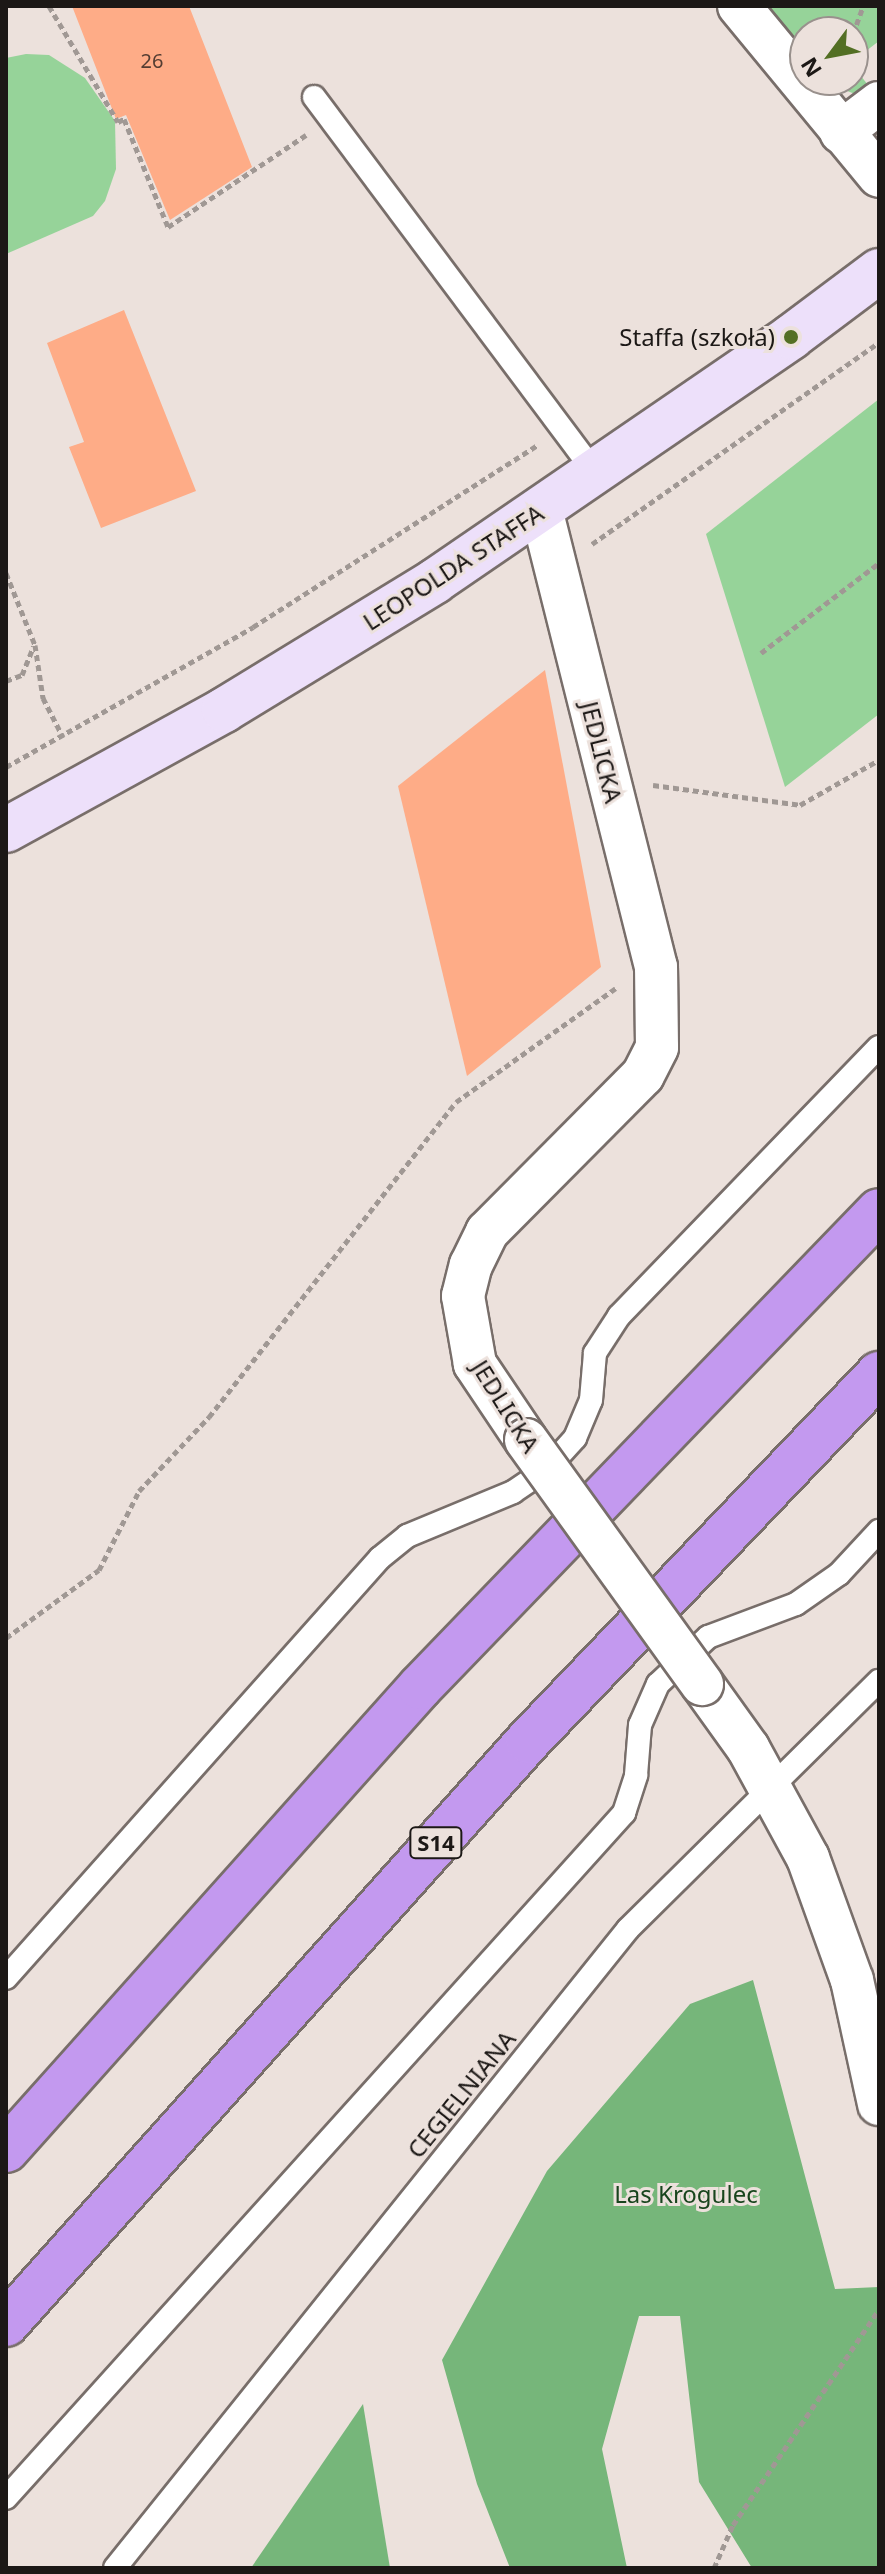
<!DOCTYPE html>
<html>
<head>
<meta charset="utf-8">
<style>
  body { margin:0 }
  #map { position:relative; width:885px; height:2574px; overflow:hidden; background:#ece1dc; font-family:"Noto Sans",sans-serif }
  div>[style] { position:absolute }
  .green>* { inset:0; background:#96d399 }
  .forest>* { inset:0; background:#76b67a }
  .building>* { inset:0; background:#feac87 }
  .path>* { height:5px; margin-top:-2.5px; transform-origin:0; background:repeating-linear-gradient(90deg,#a09894 0 6px,transparent 0 10px) }
  .roads { filter:drop-shadow(2px 0 #786e6a) drop-shadow(-2px 0 #786e6a) drop-shadow(0 2px #786e6a) drop-shadow(0 -2px #786e6a) }
  .lane>* { height:22px; margin:-11px; padding:0 11px; transform-origin:11px; border-radius:11px; background:#fff }
  .street>* { height:42px; margin:-21px; padding:0 21px; transform-origin:21px; border-radius:21px; background:#fff }
  .secondary>* { height:44px; margin:-22px; padding:0 22px; transform-origin:22px; border-radius:22px; background:#ede0fa }
  .highway>* { height:44px; margin:-22px; padding:0 22px; transform-origin:22px; border-radius:22px; background:#c399ef }
  .bridges { filter:drop-shadow(2px 0 #786e6a) drop-shadow(-2px 0 #786e6a) drop-shadow(0 2px #786e6a) drop-shadow(0 -2px #786e6a) }
  .street-bridge>* { height:42px; margin:-21px; padding:0 21px; transform-origin:21px; border-radius:21px; background:#fff }
  .dots>* { width:22px; height:22px; translate:-50% -50%; box-sizing:border-box; border:4px solid #ece1dc; border-radius:50% }
  span { translate:-50% -50%; white-space:nowrap; text-align:center; line-height:1.15; -webkit-text-stroke:6px #ece1dc; paint-order:stroke }
  .number-label { font-size:20px; color:#543d32 }
  .number-label span { -webkit-text-stroke-width:0 }
  .shield-label span { padding:2px 6px; background:#ece1dc; border:2px solid; border-radius:6px; -webkit-text-stroke-width:0 }
  .shield-label { font-size:22px; color:#1c1816; font-weight:700 }
  .poi-label { font-size:24px; color:#1c1816 }
  .right { translate:-100% -50%; text-align:right }
  .street-label { font-size:24px; color:#1c1816 }
  .park-label { font-size:24px; color:#18451d }
  .frame { position:absolute; inset:0; border:8px solid #1c1816; pointer-events:none }
  .north { position:absolute; left:789px; top:16px; width:80px; height:80px; box-sizing:border-box; background:#ece1dc; border:2px solid #99918d; border-radius:50%; rotate:238deg; font-size:22px; font-weight:700; line-height:32px; text-align:center; color:#1c1816 }
  .north::after { content:''; display:block; margin:auto; width:28px; height:36px; background:#536f24; clip-path:polygon(50% 0,100% 100%,50% 72%,0 100%) }
</style>
</head>
<body>
<div id="map">
  <div class="green">
    <i style="clip-path:polygon(760px 6px,879px 6px,879px 41px,853px 61px,853px 32px,805px 32px,805px 62px)"></i>
    <i style="clip-path:polygon(26px 54px,49px 55px,85px 78px,115px 121px,116px 169px,105px 201px,93px 216px,6px 254px,6px 58px)"></i>
    <i style="clip-path:polygon(853px 66px,868px 85px,855px 94px,819px 80px,853px 80px)"></i>
    <i style="clip-path:polygon(879px 399px,879px 714px,785px 787px,706px 534px)"></i>
  </div>
  <div class="forest">
    <i style="clip-path:polygon(753px 1980px,835px 2289px,879px 2287px,879px 2568px,752px 2568px,699px 2482px,680px 2316px,639px 2316px,602px 2449px,627px 2568px,510px 2568px,477px 2484px,442px 2360px,547px 2171px,690px 2004px)"></i>
    <i style="clip-path:polygon(363px 2404px,390px 2568px,251px 2568px)"></i>
  </div>
  <div class="building">
    <i style="clip-path:polygon(72px 6px,189px 6px,252px 167px,170px 220px,126px 115px,116px 119px)"></i>
    <i style="clip-path:polygon(124px 310px,196px 491px,101px 528px,69px 447px,84px 442px,47px 343px)"></i>
    <i style="clip-path:polygon(545px 670px,601px 967px,467px 1076px,398px 786px)"></i>
  </div>
  <div class="path">
    <i style="left:49px;top:6px;width:135px;rotate:59.3deg"></i>
    <i style="left:118px;top:122px;width:7px;rotate:-27deg"></i>
    <i style="left:124px;top:119px;width:117px;rotate:67.8deg"></i>
    <i style="left:168px;top:227px;width:166px;rotate:-33.7deg"></i>
    <i style="left:853px;top:34px;width:30px;rotate:-70deg"></i>
    <i style="left:592px;top:544px;width:351px;rotate:-35.1deg"></i>
    <i style="left:6px;top:573px;width:78px;rotate:68.1deg"></i>
    <i style="left:35px;top:645px;width:54px;rotate:81.4deg"></i>
    <i style="left:43px;top:698px;width:44px;rotate:62.9deg"></i>
    <i style="left:761px;top:653px;width:148px;rotate:-37.3deg"></i>
    <i style="left:6px;top:681px;width:17px;rotate:-21deg"></i>
    <i style="left:22px;top:675px;width:31px;rotate:-68deg"></i>
    <i style="left:6px;top:767px;width:284px;rotate:-29.5deg"></i>
    <i style="left:253px;top:627px;width:338px;rotate:-32.6deg"></i>
    <i style="left:653px;top:785px;width:148px;rotate:7.7deg"></i>
    <i style="left:800px;top:805px;width:91px;rotate:-29.7deg"></i>
    <i style="left:6px;top:1638px;width:115px;rotate:-36.2deg"></i>
    <i style="left:99px;top:1570px;width:89px;rotate:-63.1deg"></i>
    <i style="left:139px;top:1491px;width:102px;rotate:-46.6deg"></i>
    <i style="left:209px;top:1417px;width:400px;rotate:-51.9deg"></i>
    <i style="left:456px;top:1102px;width:196px;rotate:-35.5deg"></i>
    <i style="left:714px;top:2568px;width:47px;rotate:-66.2deg"></i>
    <i style="left:733px;top:2525px;width:261px;rotate:-55.9deg"></i>
  </div>
  <div class="roads">
    <div class="lane">
      <i style="left:314px;top:97px;width:469px;rotate:53.2deg"></i>
      <i style="left:6px;top:1978px;width:562px;rotate:-48.32deg"></i>
      <i style="left:380px;top:1558px;width:35px;rotate:-39deg"></i>
      <i style="left:407px;top:1536px;width:115px;rotate:-22.5deg"></i>
      <i style="left:513px;top:1492px;width:41px;rotate:-34.1deg"></i>
      <i style="left:547px;top:1469px;width:42px;rotate:-47.9deg"></i>
      <i style="left:575px;top:1438px;width:41px;rotate:-67.2deg"></i>
      <i style="left:591px;top:1400px;width:47px;rotate:-85.1deg"></i>
      <i style="left:595px;top:1353px;width:44px;rotate:-57deg"></i>
      <i style="left:619px;top:1316px;width:374px;rotate:-46deg"></i>
      <i style="left:6px;top:2498px;width:923px;rotate:-47.94deg"></i>
      <i style="left:624px;top:1813px;width:40px;rotate:-72deg"></i>
      <i style="left:636px;top:1775px;width:50px;rotate:-85.4deg"></i>
      <i style="left:640px;top:1725px;width:45px;rotate:-66.3deg"></i>
      <i style="left:658px;top:1684px;width:69px;rotate:-43.2deg"></i>
      <i style="left:708px;top:1637px;width:94px;rotate:-20.6deg"></i>
      <i style="left:796px;top:1604px;width:52px;rotate:-34.9deg"></i>
      <i style="left:839px;top:1574px;width:59px;rotate:-47.1deg"></i>
      <i style="left:115px;top:2568px;width:819px;rotate:-51.24deg"></i>
      <i style="left:628px;top:1929px;width:353px;rotate:-44.7deg"></i>
    </div>
    <div class="street">
      <i style="left:739px;top:6px;width:220px;rotate:50.5deg"></i>
      <i style="left:841px;top:132px;width:48px;rotate:-37.3deg"></i>
      <i style="left:526px;top:1440px;width:92px;rotate:-123.9deg"></i>
      <i style="left:475px;top:1364px;width:69px;rotate:-100deg"></i>
      <i style="left:463px;top:1296px;width:32px;rotate:-76deg"></i>
      <i style="left:471px;top:1265px;width:37px;rotate:-64deg"></i>
      <i style="left:487px;top:1232px;width:221px;rotate:-45.2deg"></i>
      <i style="left:643px;top:1075px;width:31px;rotate:-63deg"></i>
      <i style="left:657px;top:1047px;width:80px;rotate:-90.7deg"></i>
      <i style="left:656px;top:967px;width:471px;rotate:-104.1deg"></i>
      <i style="left:702px;top:1684px;width:79px;rotate:54.3deg"></i>
      <i style="left:748px;top:1748px;width:125px;rotate:61.4deg"></i>
      <i style="left:808px;top:1858px;width:130px;rotate:70.2deg"></i>
      <i style="left:852px;top:1980px;width:127px;rotate:77.7deg"></i>
    </div>
    <div class="secondary">
      <i style="left:6px;top:830px;width:249px;rotate:-28.8deg"></i>
      <i style="left:224px;top:710px;width:247px;rotate:-31.4deg"></i>
      <i style="left:435px;top:581px;width:432px;rotate:-34.4deg"></i>
      <i style="left:791px;top:337px;width:110px;rotate:-36.9deg"></i>
    </div>
    <div class="highway">
      <i style="left:6px;top:2150px;width:621px;rotate:-48.2deg"></i>
      <i style="left:420px;top:1687px;width:661px;rotate:-46.04deg"></i>
      <i style="left:6px;top:2324px;width:783px;rotate:-48.16deg"></i>
      <i style="left:528px;top:1741px;width:508px;rotate:-46.28deg"></i>
    </div>
  </div>
  <div class="bridges">
    <div class="street-bridge">
      <i style="left:526px;top:1440px;width:301px;rotate:54.2deg"></i>
    </div>
  </div>
  <div class="dots">
    <i style="left:791px;top:337px;background:#536f24"></i>
  </div>
  <div class="number-label">
    <span style="left:152px;top:60px">26</span>
  </div>
  <div class="shield-label">
    <span style="left:436px;top:1843px">S14</span>
  </div>
  <div class="poi-label">
    <span class="right" style="left:775px;top:337px">Staffa (szkoła)</span>
  </div>
  <div class="street-label">
    <span style="left:453px;top:567px;rotate:-33deg">LEOPOLDA STAFFA</span>
    <span style="left:602px;top:752px;rotate:76deg">JEDLICKA</span>
    <span style="left:506px;top:1406px;rotate:58deg">JEDLICKA</span>
    <span style="left:461px;top:2094px;rotate:-51deg">CEGIELNIANA</span>
  </div>
  <div class="park-label">
    <span style="left:686px;top:2194px">Las Krogulec</span>
  </div>
  <div class="frame"></div>
  <div class="north">N</div>
</div>
</body>
</html>
